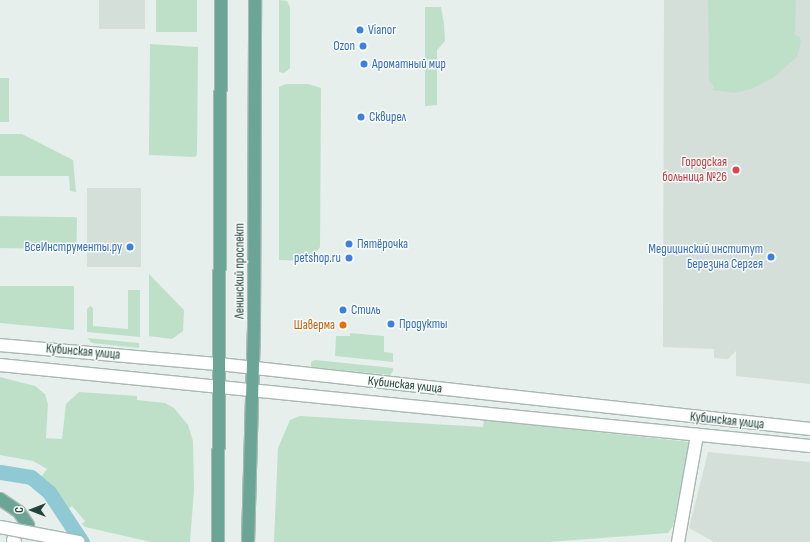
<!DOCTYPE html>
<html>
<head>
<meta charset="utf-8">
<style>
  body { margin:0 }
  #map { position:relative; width:810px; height:542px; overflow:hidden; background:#e6efeb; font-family:"Sofia Sans Condensed",sans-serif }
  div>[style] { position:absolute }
  .built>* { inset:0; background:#d4dfda; transform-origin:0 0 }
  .green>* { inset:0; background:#bfe0c8; transform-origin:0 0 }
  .canal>* { height:15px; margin:-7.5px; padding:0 7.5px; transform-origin:7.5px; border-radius:7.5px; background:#8ec9d4 }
  .roads { filter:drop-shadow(1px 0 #a8b8b2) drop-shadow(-1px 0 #a8b8b2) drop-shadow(0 1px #a8b8b2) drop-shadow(0 -1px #a8b8b2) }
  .minor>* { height:12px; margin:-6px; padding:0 6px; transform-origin:6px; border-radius:6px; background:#fff }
  .secondary>* { height:12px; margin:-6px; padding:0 6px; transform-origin:6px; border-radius:6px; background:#fff }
  .primary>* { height:12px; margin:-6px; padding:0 6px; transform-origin:6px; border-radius:6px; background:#6aa596 }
  .bridges { filter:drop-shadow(1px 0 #a4bbb3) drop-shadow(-1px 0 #a4bbb3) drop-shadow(0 1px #a4bbb3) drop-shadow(0 -1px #a4bbb3) }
  .secondary-bridge>* { height:12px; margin:-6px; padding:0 6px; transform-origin:6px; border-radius:6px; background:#fff }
  .dots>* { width:11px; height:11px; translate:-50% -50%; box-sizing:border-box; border:2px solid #f7fbf9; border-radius:50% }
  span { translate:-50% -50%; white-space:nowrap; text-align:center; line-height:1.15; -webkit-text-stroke:3px #f7fbf9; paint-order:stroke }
  .shop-label { font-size:13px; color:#366cbe }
  .left { translate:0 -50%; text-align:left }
  .right { translate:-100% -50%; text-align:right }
  .health-label { font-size:13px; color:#be3a42 }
  .street-label { font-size:13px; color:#24423a }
  .food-label { font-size:13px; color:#c56008 }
  .north { position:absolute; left:12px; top:490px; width:40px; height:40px; -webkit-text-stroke:3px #f7fbf9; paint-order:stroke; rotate:270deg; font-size:11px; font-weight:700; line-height:16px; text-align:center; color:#24423a }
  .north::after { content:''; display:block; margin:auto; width:14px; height:18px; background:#24423a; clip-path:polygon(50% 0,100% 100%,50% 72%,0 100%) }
</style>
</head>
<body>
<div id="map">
  <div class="built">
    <i style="left:99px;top:0;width:46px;height:29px"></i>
    <i style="clip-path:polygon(664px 0,810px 0,810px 384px,736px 376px,736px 351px,728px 359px,714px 358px,714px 349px,663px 347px)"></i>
    <i style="left:87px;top:188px;width:54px;height:79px"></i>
    <i style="clip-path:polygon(708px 452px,810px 462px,810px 542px,714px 542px,689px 528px)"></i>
  </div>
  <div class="green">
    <i style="left:156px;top:0;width:41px;height:32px"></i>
    <i style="clip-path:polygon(279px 0,287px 1px,290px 7px,290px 68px,284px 73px,279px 72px)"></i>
    <i style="clip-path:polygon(708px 0,796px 0,795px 35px,800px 37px,801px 43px,797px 57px,773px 78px,751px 89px,735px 93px,712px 90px,714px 87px,709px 81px)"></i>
    <i style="clip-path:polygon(425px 7px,441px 7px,444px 24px,445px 41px,437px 50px,437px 105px,425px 106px)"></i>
    <i style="clip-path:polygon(150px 44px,198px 47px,197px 155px,195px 157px,149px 155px)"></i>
    <i style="left:0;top:78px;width:9px;height:44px"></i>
    <i style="clip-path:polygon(286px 84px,308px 84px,321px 88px,320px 247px,310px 261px,279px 260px,279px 87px)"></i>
    <i style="clip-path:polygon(0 134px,22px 134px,73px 160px,76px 192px,70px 191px,69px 176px,0 176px)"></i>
    <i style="left:0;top:216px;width:77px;height:32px;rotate:1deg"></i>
    <i style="clip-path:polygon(149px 274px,184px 310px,183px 331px,172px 339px,149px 336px)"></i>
    <i style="clip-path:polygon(0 286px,74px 286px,74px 330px,0 323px)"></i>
    <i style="clip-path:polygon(128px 290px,140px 290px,140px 337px,87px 332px,87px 309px,90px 306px,93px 308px,93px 326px,128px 329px)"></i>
    <i style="clip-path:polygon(350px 333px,384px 336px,384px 352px,393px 353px,393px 362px,335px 356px,336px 336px,350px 336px)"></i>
    <i style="clip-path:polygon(87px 338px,139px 343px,139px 348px,92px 343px)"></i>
    <i style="clip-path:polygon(315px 360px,393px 368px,393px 371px,390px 375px,311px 367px,311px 362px)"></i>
    <i style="clip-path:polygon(0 377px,35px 386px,45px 394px,48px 404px,46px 438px,62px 439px,66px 404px,79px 392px,137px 396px,137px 400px,165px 403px,174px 408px,188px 425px,193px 441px,194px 490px,190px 542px,151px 542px,85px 527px,82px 524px,85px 521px,72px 506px,69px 508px,41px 477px,47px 469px,33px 461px,0 455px)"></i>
    <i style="clip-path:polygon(300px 416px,483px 427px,484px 420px,690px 442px,673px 526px,668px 533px,548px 542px,274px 542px,278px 448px,290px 420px)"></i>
  </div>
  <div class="canal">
    <i style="left:0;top:472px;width:31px;rotate:9deg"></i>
    <i style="left:31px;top:477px;width:23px;rotate:40deg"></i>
    <i style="left:49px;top:492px;width:60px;rotate:56.6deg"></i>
  </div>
  <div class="roads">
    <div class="minor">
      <i style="left:678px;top:542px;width:109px;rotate:-79.9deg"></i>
    </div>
    <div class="secondary">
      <i style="left:0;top:345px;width:220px;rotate:5deg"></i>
      <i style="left:219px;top:364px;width:595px;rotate:6.28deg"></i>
      <i style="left:0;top:365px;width:814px;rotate:5.71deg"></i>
      <i style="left:13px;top:540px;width:3px;rotate:45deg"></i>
    </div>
    <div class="primary">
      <i style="left:0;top:499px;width:23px;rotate:34deg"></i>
      <i style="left:19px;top:512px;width:16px;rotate:55deg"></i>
      <i style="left:218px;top:542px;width:542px;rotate:-89.68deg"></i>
      <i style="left:248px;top:542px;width:217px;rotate:-88.4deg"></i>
      <i style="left:254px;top:325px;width:325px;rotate:-89.8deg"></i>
    </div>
  </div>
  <div class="bridges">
    <div class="secondary-bridge">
      <i style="left:0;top:527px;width:80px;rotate:10.8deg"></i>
    </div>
  </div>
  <div class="dots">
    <i style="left:360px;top:30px;background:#3f7fe0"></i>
    <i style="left:363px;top:46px;background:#3f7fe0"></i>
    <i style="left:364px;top:64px;background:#3f7fe0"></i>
    <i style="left:361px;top:117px;background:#3f7fe0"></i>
    <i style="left:736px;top:170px;background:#e0444e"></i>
    <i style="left:349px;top:244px;background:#3f7fe0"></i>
    <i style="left:130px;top:247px;background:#3f7fe0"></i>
    <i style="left:771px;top:257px;background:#3f7fe0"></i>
    <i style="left:349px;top:258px;background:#3f7fe0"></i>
    <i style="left:343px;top:310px;background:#3f7fe0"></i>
    <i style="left:391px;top:324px;background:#3f7fe0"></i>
    <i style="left:343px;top:325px;background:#e8710a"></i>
  </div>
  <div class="shop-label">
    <span class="left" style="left:368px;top:30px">Vianor</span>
    <span class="right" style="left:355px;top:46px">Ozon</span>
    <span class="left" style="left:372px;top:64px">Ароматный мир</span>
    <span class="left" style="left:369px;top:117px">Сквирел</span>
    <span class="left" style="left:357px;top:244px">Пятёрочка</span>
    <span class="right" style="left:122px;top:247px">ВсеИнструменты.ру</span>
    <span class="right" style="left:763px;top:257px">Медицинский институт<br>Березина Сергея</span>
    <span class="right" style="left:341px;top:258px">petshop.ru</span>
    <span class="left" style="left:351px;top:310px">Стиль</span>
    <span class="left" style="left:399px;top:324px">Продукты</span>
  </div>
  <div class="health-label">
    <span class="right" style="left:727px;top:170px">Городская<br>больница №26</span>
  </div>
  <div class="street-label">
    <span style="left:240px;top:271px;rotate:-90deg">Ленинский проспект</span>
    <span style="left:83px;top:352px;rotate:5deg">Кубинская улица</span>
    <span style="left:405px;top:385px;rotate:6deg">Кубинская улица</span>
    <span style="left:727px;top:421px;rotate:6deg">Кубинская улица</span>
  </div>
  <div class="food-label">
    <span class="right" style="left:335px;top:325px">Шаверма</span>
  </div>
  <div class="north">С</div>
</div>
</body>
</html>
